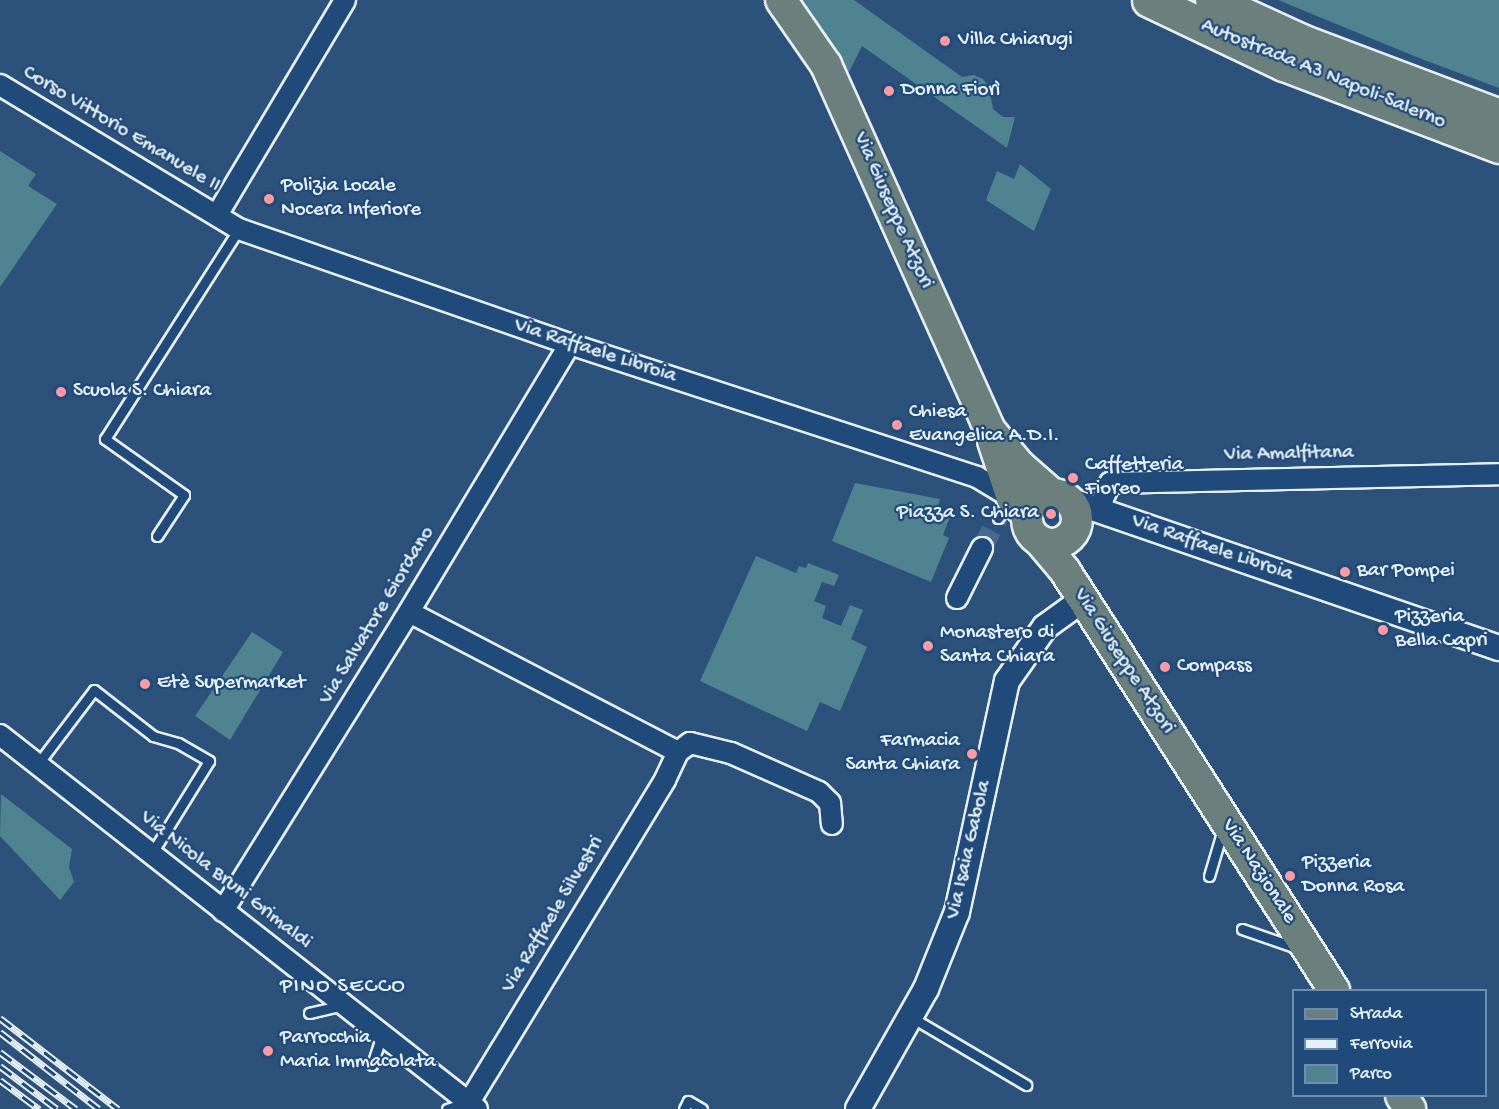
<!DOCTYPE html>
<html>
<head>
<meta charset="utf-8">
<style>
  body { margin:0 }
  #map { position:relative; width:1499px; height:1109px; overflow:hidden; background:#2c517b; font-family:"Gochi Hand",sans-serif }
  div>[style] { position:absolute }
  .green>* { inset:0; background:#508390 }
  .minor-tunnel>* { height:20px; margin-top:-10px; transform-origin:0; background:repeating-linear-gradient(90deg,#48698e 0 20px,transparent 0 30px) }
  .roads { filter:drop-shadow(2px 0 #e8f1f8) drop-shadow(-2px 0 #e8f1f8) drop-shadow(0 2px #e8f1f8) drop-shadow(0 -2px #e8f1f8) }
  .service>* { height:9px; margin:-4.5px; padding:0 4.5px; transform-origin:4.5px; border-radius:4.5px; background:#1f4a7a }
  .minor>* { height:20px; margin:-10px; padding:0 10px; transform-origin:10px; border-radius:10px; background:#1f4a7a }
  .tertiary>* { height:24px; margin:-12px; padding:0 12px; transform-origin:12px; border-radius:12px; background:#1f4a7a }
  .primary>* { height:30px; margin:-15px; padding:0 15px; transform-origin:15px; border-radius:15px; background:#6b7f7c }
  .primary>.ring { margin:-15px; padding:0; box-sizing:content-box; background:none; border:30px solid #6b7f7c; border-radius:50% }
  .motorway>* { height:33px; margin:-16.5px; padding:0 16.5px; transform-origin:16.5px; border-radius:16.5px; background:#6b7f7c }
  .rail>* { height:7px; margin-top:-3.5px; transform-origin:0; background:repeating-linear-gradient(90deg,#1f4a7a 0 14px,#e8f1f8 0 28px); box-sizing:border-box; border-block:2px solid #e8f1f8 }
  .dots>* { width:16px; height:16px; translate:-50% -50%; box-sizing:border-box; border:3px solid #1f4a7a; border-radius:50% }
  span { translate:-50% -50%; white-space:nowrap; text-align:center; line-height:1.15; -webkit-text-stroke:4.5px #1f4a7a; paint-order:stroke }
  .poi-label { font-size:21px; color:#e8f1f8 }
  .left { translate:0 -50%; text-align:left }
  .right { translate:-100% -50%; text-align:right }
  .street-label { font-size:21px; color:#e8f1f8 }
  .neighbourhood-label { font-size:22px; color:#e8f1f8; letter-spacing:1.5px }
  .legend { position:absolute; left:1292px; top:989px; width:195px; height:108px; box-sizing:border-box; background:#1f4a7a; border:2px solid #6f8dac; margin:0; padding:8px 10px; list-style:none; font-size:18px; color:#e8f1f8 }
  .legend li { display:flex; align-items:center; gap:12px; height:30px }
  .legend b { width:30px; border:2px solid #6f8dac }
</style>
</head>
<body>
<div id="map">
  <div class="green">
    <i style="clip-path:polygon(801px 0,854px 0,962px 77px,974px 75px,983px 79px,989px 87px,993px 109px,1003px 117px,1015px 117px,1007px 148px,862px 46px,849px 72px)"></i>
    <i style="clip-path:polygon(1278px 0,1499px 0,1499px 88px,1419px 58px)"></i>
    <i style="clip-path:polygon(0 151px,36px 174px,28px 186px,57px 204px,0 287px)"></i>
    <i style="clip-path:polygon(1020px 164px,1051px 189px,1034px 231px,986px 200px,997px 171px,1014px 179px)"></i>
    <i style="clip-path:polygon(855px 483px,940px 499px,937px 509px,951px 514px,943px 535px,949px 538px,931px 582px,832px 541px)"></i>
    <i style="clip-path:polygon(756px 556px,796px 573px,799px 566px,806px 568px,808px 563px,839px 575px,834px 586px,822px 582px,814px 601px,826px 606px,822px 618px,841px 626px,850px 605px,863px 610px,851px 639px,867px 647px,840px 711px,820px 702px,807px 731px,700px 681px)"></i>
    <i style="clip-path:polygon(252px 632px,283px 652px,230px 740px,195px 716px)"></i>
    <i style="clip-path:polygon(1px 794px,72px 849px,69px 867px,74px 882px,60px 900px,0 836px)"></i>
  </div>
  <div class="minor-tunnel">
    <i style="left:982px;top:548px;width:34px;rotate:-62deg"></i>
  </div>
  <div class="roads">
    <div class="service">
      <i style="left:998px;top:518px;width:19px;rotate:-54deg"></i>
      <i style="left:157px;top:536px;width:49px;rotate:-56.6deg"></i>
      <i style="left:184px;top:495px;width:97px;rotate:-144.7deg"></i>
      <i style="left:105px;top:439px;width:249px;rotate:-57.5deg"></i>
      <i style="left:37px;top:765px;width:94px;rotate:-52.8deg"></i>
      <i style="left:94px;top:690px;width:75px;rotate:37.9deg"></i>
      <i style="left:153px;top:736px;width:26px;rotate:16deg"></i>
      <i style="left:178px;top:743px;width:36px;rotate:30deg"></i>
      <i style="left:209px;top:761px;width:108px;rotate:121.8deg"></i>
      <i style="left:1209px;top:876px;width:49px;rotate:-73.4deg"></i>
      <i style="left:1242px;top:929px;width:58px;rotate:19.1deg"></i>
      <i style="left:309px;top:1013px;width:35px;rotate:-13deg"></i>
      <i style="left:911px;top:1017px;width:134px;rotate:30.6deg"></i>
      <i style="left:372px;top:1065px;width:32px;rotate:-72deg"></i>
      <i style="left:447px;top:1109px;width:23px;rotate:-18deg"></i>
      <i style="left:684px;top:1109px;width:9px;rotate:-63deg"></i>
      <i style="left:688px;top:1101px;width:16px;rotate:30deg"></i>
    </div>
    <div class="minor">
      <i style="left:0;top:85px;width:279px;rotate:31.1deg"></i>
      <i style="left:239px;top:229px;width:350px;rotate:19.2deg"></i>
      <i style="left:570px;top:344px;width:428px;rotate:18.1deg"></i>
      <i style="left:977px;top:477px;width:41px;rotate:31deg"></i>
      <i style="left:217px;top:215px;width:250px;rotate:-59.2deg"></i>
      <i style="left:1098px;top:510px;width:30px;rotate:-66deg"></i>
      <i style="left:1110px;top:483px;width:389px;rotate:-1.3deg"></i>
      <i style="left:957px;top:598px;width:56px;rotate:-63.4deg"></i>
      <i style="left:409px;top:612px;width:303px;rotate:27.5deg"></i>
      <i style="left:678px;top:752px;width:31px;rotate:115deg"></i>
      <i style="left:665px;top:780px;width:377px;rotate:121.3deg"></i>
      <i style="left:0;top:735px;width:606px;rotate:38.1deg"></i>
      <i style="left:678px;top:752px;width:15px;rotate:-37deg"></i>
      <i style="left:690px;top:743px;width:42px;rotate:13.7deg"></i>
      <i style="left:731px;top:753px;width:96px;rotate:23.9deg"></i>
      <i style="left:819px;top:792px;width:16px;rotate:45deg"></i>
      <i style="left:830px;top:803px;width:21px;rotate:85deg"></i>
      <i style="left:223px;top:911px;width:343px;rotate:-58.1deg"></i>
      <i style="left:404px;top:620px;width:322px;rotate:-59deg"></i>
    </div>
    <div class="tertiary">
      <i style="left:1069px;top:500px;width:455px;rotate:19deg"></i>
      <i style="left:858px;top:1109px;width:138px;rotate:-60.5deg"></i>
      <i style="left:926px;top:989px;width:83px;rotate:-68.1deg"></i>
      <i style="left:957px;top:912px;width:236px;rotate:-77.8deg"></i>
      <i style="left:1007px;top:681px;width:66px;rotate:-54.9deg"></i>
      <i style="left:1045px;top:627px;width:44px;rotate:-35.8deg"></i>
    </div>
    <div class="primary">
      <i style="left:781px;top:0;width:79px;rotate:55.3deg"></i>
      <i style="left:826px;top:65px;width:400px;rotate:65.8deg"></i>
      <i style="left:990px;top:430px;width:45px;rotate:50.4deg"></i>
      <i style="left:1019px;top:465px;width:44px;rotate:41.3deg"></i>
      <i style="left:993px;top:441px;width:60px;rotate:71.6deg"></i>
      <i style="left:1012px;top:498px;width:23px;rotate:49deg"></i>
      <i class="ring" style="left:1027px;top:494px;width:20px;height:20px"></i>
      <i style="left:1040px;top:541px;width:39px;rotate:50deg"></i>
      <i style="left:1065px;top:571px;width:498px;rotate:57.3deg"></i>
      <i style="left:1401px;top:1096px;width:16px;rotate:55deg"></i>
    </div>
    <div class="motorway">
      <i style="left:1149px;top:0;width:149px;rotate:25.4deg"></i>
      <i style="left:1284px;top:64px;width:230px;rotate:20.9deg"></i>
      <i style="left:1212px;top:0;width:98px;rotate:24.7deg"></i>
      <i style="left:1301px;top:41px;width:212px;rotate:20.7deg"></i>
    </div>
  </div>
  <div class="rail">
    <i style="left:0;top:1018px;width:149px;rotate:37.6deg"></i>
    <i style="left:0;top:1032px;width:125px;rotate:37.9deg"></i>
    <i style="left:0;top:1052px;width:95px;rotate:36.9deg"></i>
    <i style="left:0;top:1066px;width:71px;rotate:37deg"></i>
    <i style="left:0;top:1080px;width:49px;rotate:36.6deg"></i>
  </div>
  <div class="dots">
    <i style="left:945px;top:41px;background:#ff9aa2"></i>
    <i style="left:889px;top:91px;background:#ff9aa2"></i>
    <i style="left:269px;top:199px;background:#ff9aa2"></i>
    <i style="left:61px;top:392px;background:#ff9aa2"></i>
    <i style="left:897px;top:425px;background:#ff9aa2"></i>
    <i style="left:1073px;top:478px;background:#ff9aa2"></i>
    <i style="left:1051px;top:514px;background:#ff9aa2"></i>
    <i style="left:1345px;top:572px;background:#ff9aa2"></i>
    <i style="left:1383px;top:630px;background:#ff9aa2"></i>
    <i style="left:928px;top:646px;background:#ff9aa2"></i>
    <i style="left:1165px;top:667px;background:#ff9aa2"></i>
    <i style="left:145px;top:684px;background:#ff9aa2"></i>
    <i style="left:972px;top:754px;background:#ff9aa2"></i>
    <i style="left:1290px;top:876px;background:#ff9aa2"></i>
    <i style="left:268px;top:1051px;background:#ff9aa2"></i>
  </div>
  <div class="poi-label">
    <span class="left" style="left:958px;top:41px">Villa Chiarugi</span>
    <span class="left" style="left:901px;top:91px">Donna Fiorì</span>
    <span class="left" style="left:281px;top:199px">Polizia Locale<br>Nocera Inferiore</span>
    <span class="left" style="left:73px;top:392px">Scuola S. Chiara</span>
    <span class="left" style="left:909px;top:425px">Chiesa<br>Evangelica A.D.I.</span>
    <span class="left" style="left:1085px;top:478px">Caffetteria<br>Fioreo</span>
    <span class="right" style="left:1039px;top:514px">Piazza S. Chiara</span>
    <span class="left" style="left:1357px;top:572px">Bar Pompei</span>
    <span class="left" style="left:1395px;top:630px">Pizzeria<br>Bella Capri</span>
    <span class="left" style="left:940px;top:646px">Monastero di<br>Santa Chiara</span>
    <span class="left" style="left:1177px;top:667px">Compass</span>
    <span class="left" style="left:157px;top:684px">Etè Supermarket</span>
    <span class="right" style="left:960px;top:754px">Farmacia<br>Santa Chiara</span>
    <span class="left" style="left:1302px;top:876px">Pizzeria<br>Donna Rosa</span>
    <span class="left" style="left:280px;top:1051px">Parrocchia<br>Maria Immacolata</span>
  </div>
  <div class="street-label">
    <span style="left:1323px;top:75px;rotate:22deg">Autostrada A3 Napoli-Salerno</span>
    <span style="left:121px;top:130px;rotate:31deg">Corso Vittorio Emanuele II</span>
    <span style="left:892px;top:211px;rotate:66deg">Via Giuseppe Atzori</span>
    <span style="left:595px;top:352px;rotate:18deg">Via Raffaele Libroia</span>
    <span style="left:1289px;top:455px;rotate:-1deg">Via Amalfitana</span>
    <span style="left:1212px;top:549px;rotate:19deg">Via Raffaele Libroia</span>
    <span style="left:378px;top:616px;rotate:-59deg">Via Salvatore Giordano</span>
    <span style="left:1123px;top:662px;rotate:57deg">Via Giuseppe Atzori</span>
    <span style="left:970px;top:850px;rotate:-77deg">Via Isaia Gabola</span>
    <span style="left:1258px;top:872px;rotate:57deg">Via Nazionale</span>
    <span style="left:225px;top:881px;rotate:38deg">Via Nicola Bruni Grimaldi</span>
    <span style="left:554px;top:915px;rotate:-59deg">Via Raffaele Silvestri</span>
  </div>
  <div class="neighbourhood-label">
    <span style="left:343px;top:988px">PINO SECCO</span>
  </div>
  <ul class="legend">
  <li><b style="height:8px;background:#6b7f7c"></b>Strada</li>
  <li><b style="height:8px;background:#e8f1f8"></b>Ferrovia</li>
  <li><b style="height:16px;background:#508390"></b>Parco</li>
  </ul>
</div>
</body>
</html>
